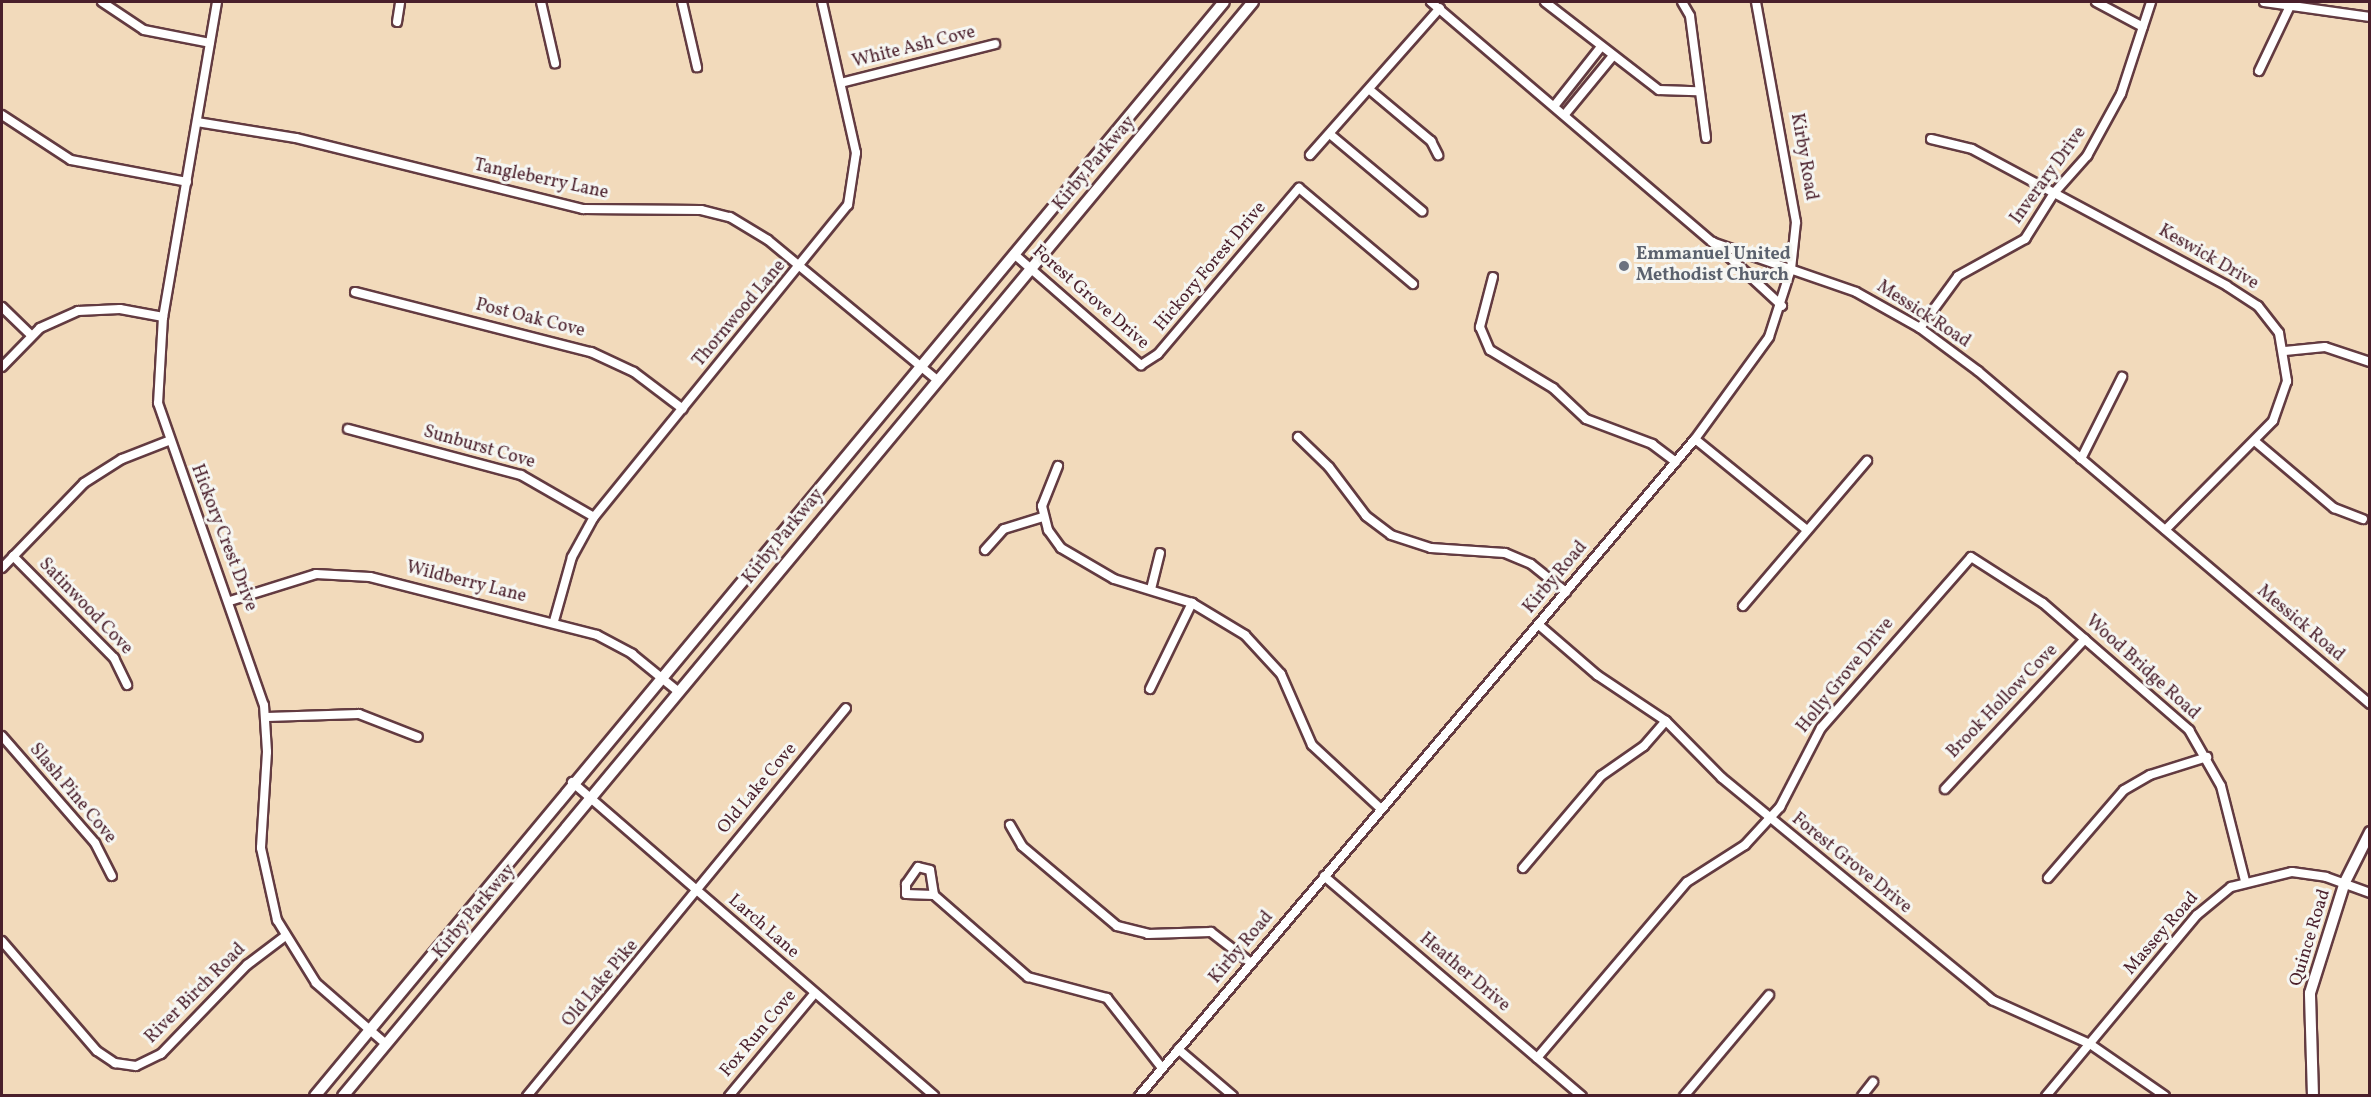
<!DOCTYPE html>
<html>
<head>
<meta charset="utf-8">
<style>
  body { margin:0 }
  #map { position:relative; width:2371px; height:1097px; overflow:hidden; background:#f2dabb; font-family:Vollkorn,serif }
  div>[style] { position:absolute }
  .roads { filter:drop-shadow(2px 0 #633b41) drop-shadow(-2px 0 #633b41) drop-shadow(0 2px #633b41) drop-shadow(0 -2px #633b41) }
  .minor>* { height:8px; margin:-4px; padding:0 4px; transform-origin:4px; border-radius:4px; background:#fff }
  .major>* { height:10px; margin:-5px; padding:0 5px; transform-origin:5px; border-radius:5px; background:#fff }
  .dots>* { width:16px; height:16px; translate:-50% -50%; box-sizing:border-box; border:3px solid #f6f6f2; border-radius:50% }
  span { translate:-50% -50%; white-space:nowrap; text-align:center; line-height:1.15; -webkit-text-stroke:6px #f6f6f2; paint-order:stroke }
  .street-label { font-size:18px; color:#4a1f2b }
  .worship-label { font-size:18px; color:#5b616d; font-weight:700 }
  .left { translate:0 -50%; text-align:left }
  .frame { position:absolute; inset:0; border:3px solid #4a1f2b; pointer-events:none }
</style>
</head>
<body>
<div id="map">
  <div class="roads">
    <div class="minor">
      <i style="left:102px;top:2px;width:50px;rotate:33.7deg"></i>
      <i style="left:144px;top:30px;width:67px;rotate:11.1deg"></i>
      <i style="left:217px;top:2px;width:320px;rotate:99.7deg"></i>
      <i style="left:163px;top:317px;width:86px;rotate:93.3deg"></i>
      <i style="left:158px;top:403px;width:320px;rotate:70.7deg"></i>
      <i style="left:264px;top:705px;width:47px;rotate:86.3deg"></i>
      <i style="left:267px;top:752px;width:96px;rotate:93.6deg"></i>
      <i style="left:261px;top:848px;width:74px;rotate:77.5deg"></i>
      <i style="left:277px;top:920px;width:74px;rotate:58.2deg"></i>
      <i style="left:316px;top:983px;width:93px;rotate:41.1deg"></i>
      <i style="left:541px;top:2px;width:63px;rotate:77.1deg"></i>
      <i style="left:682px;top:2px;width:67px;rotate:77deg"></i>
      <i style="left:1431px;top:2px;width:370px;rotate:40.5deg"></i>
      <i style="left:1712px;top:242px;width:152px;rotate:19.1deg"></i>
      <i style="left:1856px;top:292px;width:73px;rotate:29.4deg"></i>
      <i style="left:1920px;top:328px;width:72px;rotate:36.6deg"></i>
      <i style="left:1978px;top:371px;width:514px;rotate:40.35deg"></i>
      <i style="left:1545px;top:2px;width:144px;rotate:37.7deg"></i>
      <i style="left:1659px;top:90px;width:38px;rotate:2deg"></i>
      <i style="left:1682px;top:2px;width:16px;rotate:60deg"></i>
      <i style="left:1690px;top:16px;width:123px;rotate:82.5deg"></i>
      <i style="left:2096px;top:2px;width:53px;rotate:28deg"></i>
      <i style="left:2264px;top:2px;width:107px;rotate:8.1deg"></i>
      <i style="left:397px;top:22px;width:20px;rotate:-81deg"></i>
      <i style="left:2259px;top:71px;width:72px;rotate:-64.5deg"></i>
      <i style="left:841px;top:83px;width:159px;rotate:-14.2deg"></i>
      <i style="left:1370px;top:90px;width:80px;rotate:39.9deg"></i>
      <i style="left:1431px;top:141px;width:16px;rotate:63deg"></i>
      <i style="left:1555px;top:105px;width:73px;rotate:-51.7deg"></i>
      <i style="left:1566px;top:113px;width:72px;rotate:-50.6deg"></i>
      <i style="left:2px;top:115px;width:82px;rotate:33.1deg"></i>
      <i style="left:71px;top:160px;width:118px;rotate:10.7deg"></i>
      <i style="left:197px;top:122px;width:100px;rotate:9.2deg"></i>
      <i style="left:296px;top:138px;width:296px;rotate:13.9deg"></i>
      <i style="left:583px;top:209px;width:118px;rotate:0.5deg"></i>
      <i style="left:701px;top:210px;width:30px;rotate:14deg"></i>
      <i style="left:730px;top:217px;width:44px;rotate:31.2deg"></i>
      <i style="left:768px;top:240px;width:218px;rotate:39.6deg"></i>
      <i style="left:1331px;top:135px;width:119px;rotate:39.9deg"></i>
      <i style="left:1931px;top:139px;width:42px;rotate:13.7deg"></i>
      <i style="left:1972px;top:149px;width:289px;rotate:28.2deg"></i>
      <i style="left:2227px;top:286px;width:37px;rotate:33deg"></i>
      <i style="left:2258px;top:306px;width:34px;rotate:52deg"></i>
      <i style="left:2279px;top:333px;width:49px;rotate:80.5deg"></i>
      <i style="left:2287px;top:381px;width:42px;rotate:109.3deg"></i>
      <i style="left:2273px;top:421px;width:153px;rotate:134.7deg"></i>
      <i style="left:1310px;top:155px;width:196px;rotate:-48.5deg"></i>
      <i style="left:1713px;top:242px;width:94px;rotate:42.8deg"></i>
      <i style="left:1014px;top:254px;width:169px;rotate:41.2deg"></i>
      <i style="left:1141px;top:365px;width:20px;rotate:-33deg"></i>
      <i style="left:1158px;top:354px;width:218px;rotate:-49.7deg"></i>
      <i style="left:1299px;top:188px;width:149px;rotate:40.1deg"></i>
      <i style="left:1493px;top:277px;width:52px;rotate:104.6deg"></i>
      <i style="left:1480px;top:327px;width:25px;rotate:67deg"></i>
      <i style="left:1490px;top:350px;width:74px;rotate:31.1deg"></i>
      <i style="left:1553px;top:388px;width:45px;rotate:43.2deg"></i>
      <i style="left:1586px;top:419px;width:71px;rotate:20.7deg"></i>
      <i style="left:1652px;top:444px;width:30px;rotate:37deg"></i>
      <i style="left:355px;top:292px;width:244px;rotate:14.3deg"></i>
      <i style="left:591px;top:352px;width:47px;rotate:24.9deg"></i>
      <i style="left:634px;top:372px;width:61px;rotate:37.1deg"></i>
      <i style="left:2px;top:307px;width:40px;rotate:44deg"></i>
      <i style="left:1920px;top:328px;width:64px;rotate:-53.8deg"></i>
      <i style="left:1958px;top:276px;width:77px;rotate:-28.9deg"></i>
      <i style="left:2025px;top:239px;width:54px;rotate:-57.8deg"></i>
      <i style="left:2054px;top:193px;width:50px;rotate:-48.3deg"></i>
      <i style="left:2087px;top:156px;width:71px;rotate:-61.3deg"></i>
      <i style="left:2121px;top:94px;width:97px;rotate:-71.9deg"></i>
      <i style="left:2285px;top:351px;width:40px;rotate:-5.7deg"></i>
      <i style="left:2325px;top:347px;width:47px;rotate:18.4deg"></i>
      <i style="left:2px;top:367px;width:54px;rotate:-45.7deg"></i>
      <i style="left:40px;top:328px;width:42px;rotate:-24.1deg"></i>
      <i style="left:78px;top:311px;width:42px;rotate:-2.7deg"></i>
      <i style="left:120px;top:309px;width:44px;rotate:10.5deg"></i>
      <i style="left:348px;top:429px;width:179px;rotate:14.9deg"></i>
      <i style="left:521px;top:475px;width:84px;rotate:29.9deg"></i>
      <i style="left:1298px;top:437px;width:43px;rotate:44.1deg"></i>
      <i style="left:1329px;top:467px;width:61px;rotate:52.9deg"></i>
      <i style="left:1366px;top:516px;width:31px;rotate:37deg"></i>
      <i style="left:1391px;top:535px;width:42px;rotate:18deg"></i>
      <i style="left:1431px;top:548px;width:74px;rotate:3.9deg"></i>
      <i style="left:1505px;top:553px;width:28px;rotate:23deg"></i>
      <i style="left:1531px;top:564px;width:45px;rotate:38.7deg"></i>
      <i style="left:1695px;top:439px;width:144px;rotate:39.1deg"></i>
      <i style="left:2257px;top:443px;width:101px;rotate:40.2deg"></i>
      <i style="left:2334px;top:508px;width:31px;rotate:21deg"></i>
      <i style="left:2081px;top:459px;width:92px;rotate:-63.4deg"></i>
      <i style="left:1058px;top:466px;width:43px;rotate:111.8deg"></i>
      <i style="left:1042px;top:506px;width:25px;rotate:76deg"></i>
      <i style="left:1048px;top:530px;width:22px;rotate:54deg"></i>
      <i style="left:1061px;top:548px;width:61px;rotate:30.3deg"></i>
      <i style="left:1114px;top:579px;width:82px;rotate:17.1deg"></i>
      <i style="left:1192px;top:603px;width:62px;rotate:31.1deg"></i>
      <i style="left:1245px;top:635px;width:53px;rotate:47.3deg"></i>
      <i style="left:1281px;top:674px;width:77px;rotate:66.4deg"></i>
      <i style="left:1312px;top:745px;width:94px;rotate:42.8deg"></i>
      <i style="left:985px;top:550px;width:28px;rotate:-48deg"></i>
      <i style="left:1004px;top:529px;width:41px;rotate:-17.1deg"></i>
      <i style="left:13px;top:556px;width:144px;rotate:45.3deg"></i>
      <i style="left:114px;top:658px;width:30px;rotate:64deg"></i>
      <i style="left:2px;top:568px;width:118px;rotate:-46deg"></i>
      <i style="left:84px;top:483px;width:45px;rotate:-32.3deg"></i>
      <i style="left:122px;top:459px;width:49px;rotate:-21.4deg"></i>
      <i style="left:1151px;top:589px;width:37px;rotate:-76deg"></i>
      <i style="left:230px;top:601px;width:90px;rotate:-17.4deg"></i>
      <i style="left:316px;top:574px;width:54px;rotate:3.2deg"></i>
      <i style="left:370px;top:577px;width:234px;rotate:14.3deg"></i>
      <i style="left:597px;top:635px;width:40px;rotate:28deg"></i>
      <i style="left:632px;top:654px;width:60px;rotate:39deg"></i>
      <i style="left:1743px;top:606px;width:191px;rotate:-49.5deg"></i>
      <i style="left:554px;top:621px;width:66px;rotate:-74.3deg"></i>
      <i style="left:572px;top:557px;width:46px;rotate:-61.2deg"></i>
      <i style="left:594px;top:517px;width:402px;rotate:-50.9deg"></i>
      <i style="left:848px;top:205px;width:53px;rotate:-81.3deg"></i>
      <i style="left:856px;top:153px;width:155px;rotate:-102.7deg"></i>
      <i style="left:1539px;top:625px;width:77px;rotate:40.8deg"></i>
      <i style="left:1597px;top:675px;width:83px;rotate:33.7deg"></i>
      <i style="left:1666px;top:721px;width:80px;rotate:45.5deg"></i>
      <i style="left:1722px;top:778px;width:350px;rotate:39.4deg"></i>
      <i style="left:1992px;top:1000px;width:107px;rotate:24.2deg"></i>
      <i style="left:2090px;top:1044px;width:91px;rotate:34.7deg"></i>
      <i style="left:1150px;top:689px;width:96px;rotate:-64deg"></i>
      <i style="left:267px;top:717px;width:92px;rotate:-1.9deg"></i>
      <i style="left:359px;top:714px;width:63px;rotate:21.3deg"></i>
      <i style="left:2px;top:736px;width:142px;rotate:49deg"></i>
      <i style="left:95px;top:843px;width:37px;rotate:63deg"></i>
      <i style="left:572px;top:782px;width:479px;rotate:40.9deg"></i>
      <i style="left:1945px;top:789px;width:205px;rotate:-47deg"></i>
      <i style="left:1010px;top:825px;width:24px;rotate:60deg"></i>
      <i style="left:1022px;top:846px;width:124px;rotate:40.1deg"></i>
      <i style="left:1117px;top:926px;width:32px;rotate:14deg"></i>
      <i style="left:1148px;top:934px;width:63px;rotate:-1.8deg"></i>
      <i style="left:1211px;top:932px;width:51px;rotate:37.8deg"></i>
      <i style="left:1523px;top:868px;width:121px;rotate:-49.7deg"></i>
      <i style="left:1601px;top:776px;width:52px;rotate:-34.9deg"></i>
      <i style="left:1644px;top:746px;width:33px;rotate:-49deg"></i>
      <i style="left:1324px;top:876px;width:339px;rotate:40.5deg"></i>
      <i style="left:2048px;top:878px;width:116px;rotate:-49.2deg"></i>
      <i style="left:2124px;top:790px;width:30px;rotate:-30deg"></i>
      <i style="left:2150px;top:775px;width:60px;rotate:-17.5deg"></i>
      <i style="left:934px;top:895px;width:25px;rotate:-99deg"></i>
      <i style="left:930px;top:870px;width:12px;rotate:-166deg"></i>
      <i style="left:918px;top:867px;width:21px;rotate:125deg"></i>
      <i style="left:906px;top:884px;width:10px;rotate:90deg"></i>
      <i style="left:906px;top:894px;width:28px;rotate:2deg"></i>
      <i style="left:934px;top:895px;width:125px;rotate:41.1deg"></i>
      <i style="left:1028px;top:977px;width:82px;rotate:14.9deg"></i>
      <i style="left:1107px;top:998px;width:89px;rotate:51.8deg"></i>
      <i style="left:2px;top:941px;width:145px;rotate:49.2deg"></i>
      <i style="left:97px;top:1051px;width:22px;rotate:34deg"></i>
      <i style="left:115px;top:1063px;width:21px;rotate:8deg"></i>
      <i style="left:136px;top:1066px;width:28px;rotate:-26deg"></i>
      <i style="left:161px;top:1054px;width:124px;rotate:-46deg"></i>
      <i style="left:247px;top:965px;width:46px;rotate:-37.1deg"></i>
      <i style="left:1178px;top:1049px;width:72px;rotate:40.5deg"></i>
      <i style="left:1537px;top:1058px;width:231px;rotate:-49.6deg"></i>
      <i style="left:1687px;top:882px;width:69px;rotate:-32.5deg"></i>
      <i style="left:1745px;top:845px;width:52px;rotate:-47.4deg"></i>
      <i style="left:1780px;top:807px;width:89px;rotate:-62.6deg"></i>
      <i style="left:1821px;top:728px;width:227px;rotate:-48.7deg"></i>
      <i style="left:1971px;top:557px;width:85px;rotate:32.6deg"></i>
      <i style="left:2043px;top:603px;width:194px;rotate:41deg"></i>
      <i style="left:2189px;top:730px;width:64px;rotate:60.3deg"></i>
      <i style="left:2221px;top:786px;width:98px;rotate:75.8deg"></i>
      <i style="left:527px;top:1096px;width:502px;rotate:-50.57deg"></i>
      <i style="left:729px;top:1096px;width:133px;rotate:-50.2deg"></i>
      <i style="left:1139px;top:1096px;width:861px;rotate:-49.76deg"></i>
      <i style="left:1695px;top:439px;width:126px;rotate:-54deg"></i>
      <i style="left:1769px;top:337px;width:71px;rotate:-72.1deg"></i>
      <i style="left:1791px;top:269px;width:47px;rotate:-83.9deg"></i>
      <i style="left:1796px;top:222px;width:224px;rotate:-100.3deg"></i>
      <i style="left:1684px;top:1096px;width:132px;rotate:-49.9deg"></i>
      <i style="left:1862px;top:1096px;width:18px;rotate:-52deg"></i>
      <i style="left:2046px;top:1096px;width:236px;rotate:-50.2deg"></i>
      <i style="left:2197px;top:915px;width:44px;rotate:-39.5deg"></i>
      <i style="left:2231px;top:887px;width:63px;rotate:-13.8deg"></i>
      <i style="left:2292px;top:872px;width:34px;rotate:8deg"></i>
      <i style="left:2326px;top:877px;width:47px;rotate:20deg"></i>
    </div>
    <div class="major">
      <i style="left:315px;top:1096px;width:1422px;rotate:-50.28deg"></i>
      <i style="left:343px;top:1096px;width:1423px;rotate:-50.25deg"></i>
      <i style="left:2313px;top:1096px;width:103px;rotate:-91.7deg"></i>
      <i style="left:2310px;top:993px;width:116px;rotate:-72.5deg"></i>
      <i style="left:2345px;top:882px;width:56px;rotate:-63.4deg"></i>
    </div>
  </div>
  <div class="dots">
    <i style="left:1624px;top:266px;background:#6b7280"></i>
  </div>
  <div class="street-label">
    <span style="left:914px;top:48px;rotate:-14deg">White Ash Cove</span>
    <span style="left:1803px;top:157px;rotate:80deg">Kirby Road</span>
    <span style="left:1095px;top:164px;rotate:-50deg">Kirby Parkway</span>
    <span style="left:2049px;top:176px;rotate:-54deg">Inverary Drive</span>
    <span style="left:541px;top:180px;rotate:12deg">Tangleberry Lane</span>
    <span style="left:2208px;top:258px;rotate:30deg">Keswick Drive</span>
    <span style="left:1211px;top:267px;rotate:-50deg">Hickory Forest Drive</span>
    <span style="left:1090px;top:298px;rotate:41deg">Forest Grove Drive</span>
    <span style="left:740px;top:314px;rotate:-50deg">Thornwood Lane</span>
    <span style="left:1923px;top:315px;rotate:33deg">Messick Road</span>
    <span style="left:530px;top:319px;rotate:14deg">Post Oak Cove</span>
    <span style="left:479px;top:448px;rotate:16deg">Sunburst Cove</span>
    <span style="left:784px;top:537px;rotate:-51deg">Kirby Parkway</span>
    <span style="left:223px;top:538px;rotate:69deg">Hickory Crest Drive</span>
    <span style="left:1556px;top:578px;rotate:-50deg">Kirby Road</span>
    <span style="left:466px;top:583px;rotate:14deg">Wildberry Lane</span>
    <span style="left:85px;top:607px;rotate:46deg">Satinwood Cove</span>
    <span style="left:2300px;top:624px;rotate:40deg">Messick Road</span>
    <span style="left:2142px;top:668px;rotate:42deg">Wood Bridge Road</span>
    <span style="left:1846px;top:676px;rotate:-51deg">Holly Grove Drive</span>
    <span style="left:2003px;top:702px;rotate:-46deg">Brook Hollow Cove</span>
    <span style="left:758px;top:789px;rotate:-50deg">Old Lake Cove</span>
    <span style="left:72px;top:794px;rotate:50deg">Slash Pine Cove</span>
    <span style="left:1851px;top:864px;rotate:39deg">Forest Grove Drive</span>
    <span style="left:475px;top:912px;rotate:-50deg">Kirby Parkway</span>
    <span style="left:763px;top:927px;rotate:41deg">Larch Lane</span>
    <span style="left:2162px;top:934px;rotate:-49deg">Massey Road</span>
    <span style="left:2311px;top:938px;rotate:-73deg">Quince Road</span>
    <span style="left:1242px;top:948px;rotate:-50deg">Kirby Road</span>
    <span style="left:1464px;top:973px;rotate:40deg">Heather Drive</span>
    <span style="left:601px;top:984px;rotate:-50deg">Old Lake Pike</span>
    <span style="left:196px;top:994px;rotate:-45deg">River Birch Road</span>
    <span style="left:759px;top:1034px;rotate:-50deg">Fox Run Cove</span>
  </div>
  <div class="worship-label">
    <span class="left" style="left:1636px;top:266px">Emmanuel United<br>Methodist Church</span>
  </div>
  <div class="frame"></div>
</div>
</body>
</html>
